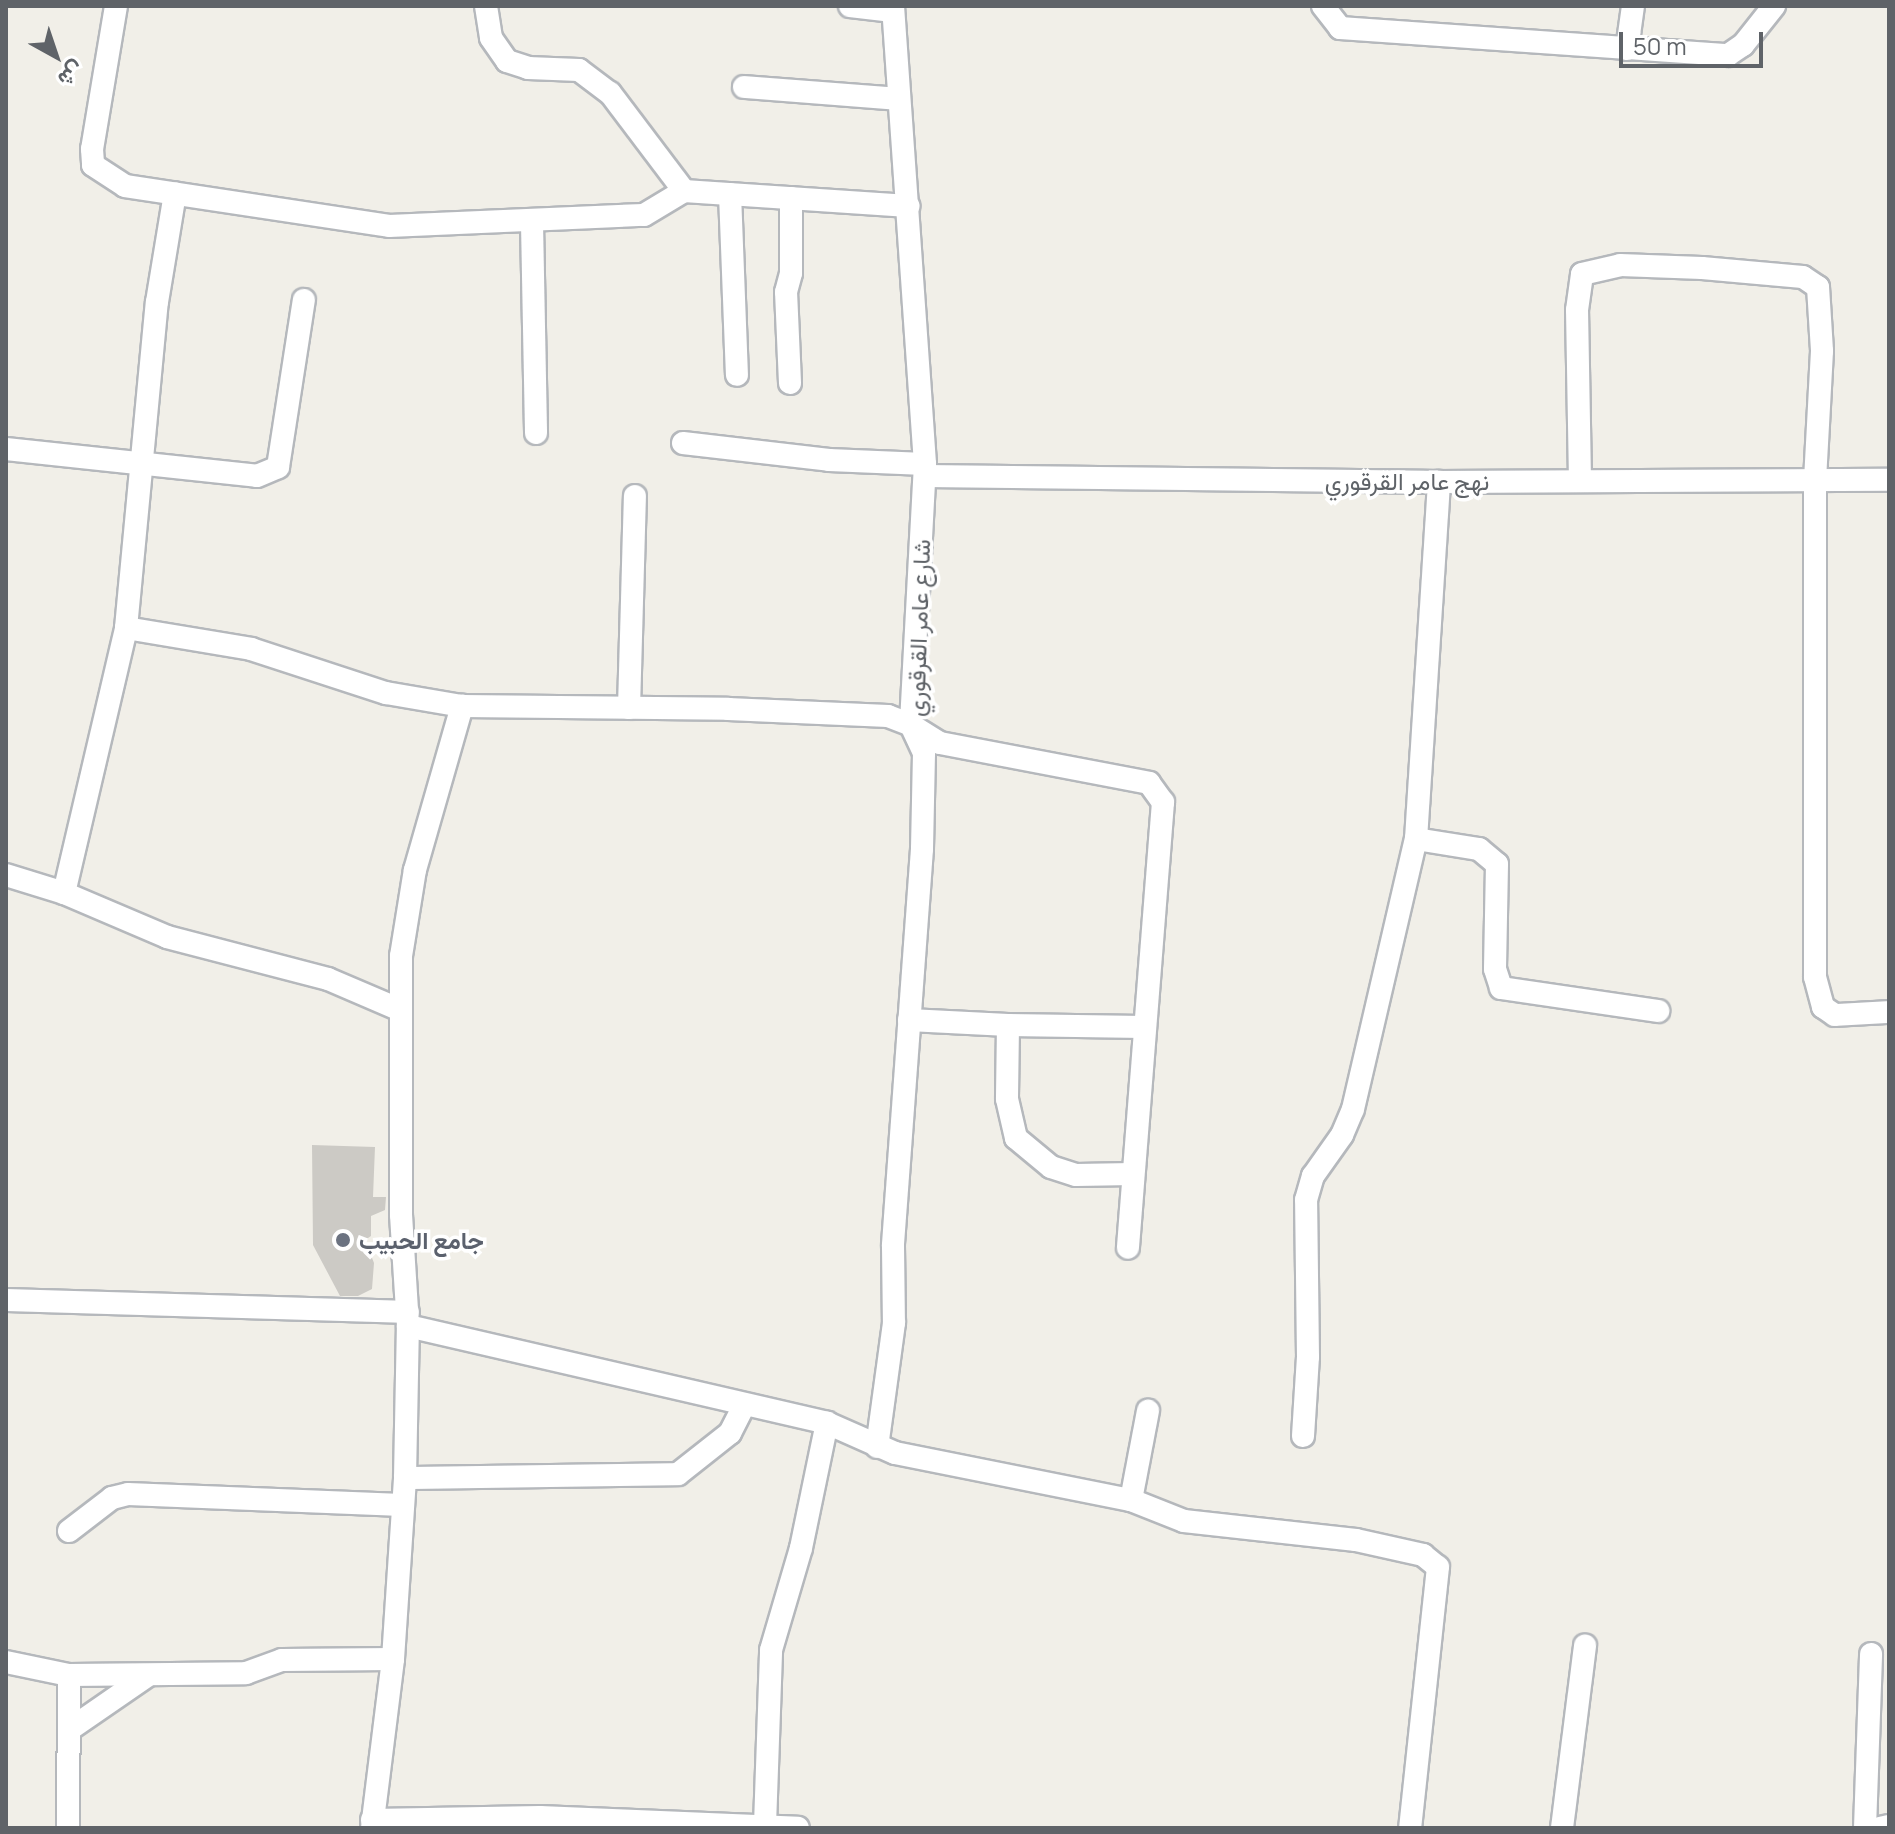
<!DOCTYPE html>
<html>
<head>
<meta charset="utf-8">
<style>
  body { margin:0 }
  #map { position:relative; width:1895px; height:1834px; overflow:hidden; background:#f1efe8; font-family:Manrope,Vazirmatn,sans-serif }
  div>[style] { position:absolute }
  .building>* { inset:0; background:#cccac5 }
  .roads { filter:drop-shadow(2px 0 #b5b8bc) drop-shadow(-2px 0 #b5b8bc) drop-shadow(0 2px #b5b8bc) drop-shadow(0 -2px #b5b8bc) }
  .minor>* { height:22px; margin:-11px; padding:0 11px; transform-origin:11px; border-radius:11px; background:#fff }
  .dots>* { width:22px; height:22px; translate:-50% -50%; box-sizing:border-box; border:4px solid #fff; border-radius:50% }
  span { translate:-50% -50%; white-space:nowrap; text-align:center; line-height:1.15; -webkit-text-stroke:7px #fff; paint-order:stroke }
  .street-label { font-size:24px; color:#5f6368 }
  .worship-label { font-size:24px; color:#5b616d; font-weight:700 }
  .left { translate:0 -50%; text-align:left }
  .frame { position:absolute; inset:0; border:8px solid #5f6368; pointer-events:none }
  .north { position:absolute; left:16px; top:16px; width:80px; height:80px; -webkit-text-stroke:6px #fff; paint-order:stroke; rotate:140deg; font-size:22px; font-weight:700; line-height:32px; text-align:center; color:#5f6368 }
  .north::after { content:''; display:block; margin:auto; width:28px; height:36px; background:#5f6368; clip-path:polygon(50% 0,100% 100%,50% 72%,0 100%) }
  .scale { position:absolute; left:1619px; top:32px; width:144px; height:36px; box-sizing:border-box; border:4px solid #5f6368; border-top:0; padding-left:10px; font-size:24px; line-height:28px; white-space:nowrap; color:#5f6368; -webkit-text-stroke:6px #fff; paint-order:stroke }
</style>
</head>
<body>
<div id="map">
  <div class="building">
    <i style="clip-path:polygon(312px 1145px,375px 1147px,373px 1197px,386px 1197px,385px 1210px,371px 1216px,371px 1236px,365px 1240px,374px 1263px,372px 1289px,358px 1296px,340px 1296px,313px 1245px)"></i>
  </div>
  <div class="roads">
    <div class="minor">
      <i style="left:116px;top:6px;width:145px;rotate:99.5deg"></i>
      <i style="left:92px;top:149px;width:16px;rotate:86deg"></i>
      <i style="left:93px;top:165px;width:38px;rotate:33deg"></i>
      <i style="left:125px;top:186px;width:267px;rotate:8.6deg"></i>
      <i style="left:389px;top:226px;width:255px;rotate:-2.5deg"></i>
      <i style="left:644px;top:215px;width:47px;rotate:-31deg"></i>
      <i style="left:684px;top:191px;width:225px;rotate:3.8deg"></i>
      <i style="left:486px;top:6px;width:32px;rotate:81deg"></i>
      <i style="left:491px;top:38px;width:28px;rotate:55deg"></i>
      <i style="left:507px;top:61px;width:22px;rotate:18deg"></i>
      <i style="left:528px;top:68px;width:51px;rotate:2.2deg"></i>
      <i style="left:579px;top:70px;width:39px;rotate:37deg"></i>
      <i style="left:610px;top:93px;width:123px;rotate:52.9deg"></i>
      <i style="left:850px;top:6px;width:43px;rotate:6.6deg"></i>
      <i style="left:893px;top:6px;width:459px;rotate:86deg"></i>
      <i style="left:925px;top:464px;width:261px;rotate:93.1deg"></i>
      <i style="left:911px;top:725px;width:34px;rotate:32deg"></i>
      <i style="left:940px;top:743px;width:213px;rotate:10.8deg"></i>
      <i style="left:1149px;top:783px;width:24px;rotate:54deg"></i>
      <i style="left:1163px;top:802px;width:447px;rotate:94.5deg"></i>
      <i style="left:1323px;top:6px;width:28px;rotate:52deg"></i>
      <i style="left:1340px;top:28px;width:389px;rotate:4deg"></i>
      <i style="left:1728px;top:55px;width:18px;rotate:-34deg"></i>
      <i style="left:1743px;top:45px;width:50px;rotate:-51.5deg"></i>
      <i style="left:1627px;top:49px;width:43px;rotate:-82.1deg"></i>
      <i style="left:744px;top:87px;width:155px;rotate:4.4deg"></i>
      <i style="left:730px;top:194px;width:181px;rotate:87.8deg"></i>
      <i style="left:532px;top:223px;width:210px;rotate:88.9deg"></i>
      <i style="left:790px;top:383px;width:91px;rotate:-92.5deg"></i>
      <i style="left:786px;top:292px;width:20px;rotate:-75deg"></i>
      <i style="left:791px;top:273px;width:75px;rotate:-90deg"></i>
      <i style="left:683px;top:443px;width:147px;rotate:6.6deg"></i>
      <i style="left:829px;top:460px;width:96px;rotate:2.4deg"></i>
      <i style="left:6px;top:449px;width:252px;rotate:6.1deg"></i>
      <i style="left:257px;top:476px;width:23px;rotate:-23deg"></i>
      <i style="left:278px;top:467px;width:169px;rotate:-81.2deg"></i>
      <i style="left:925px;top:476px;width:514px;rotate:0.67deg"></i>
      <i style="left:1439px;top:482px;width:450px;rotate:-0.3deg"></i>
      <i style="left:1580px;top:481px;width:171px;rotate:-91deg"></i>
      <i style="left:1577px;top:310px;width:36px;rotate:-82deg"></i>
      <i style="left:1582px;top:274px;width:39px;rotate:-13deg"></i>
      <i style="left:1620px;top:265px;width:82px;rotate:2.1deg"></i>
      <i style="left:1702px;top:268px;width:101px;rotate:5.1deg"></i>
      <i style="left:1803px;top:277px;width:18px;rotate:34deg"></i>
      <i style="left:1818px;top:287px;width:64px;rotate:86.4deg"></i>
      <i style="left:1822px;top:351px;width:129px;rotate:93.1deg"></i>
      <i style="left:1815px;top:480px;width:497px;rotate:90deg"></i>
      <i style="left:1815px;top:977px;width:31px;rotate:75deg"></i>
      <i style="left:1823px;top:1007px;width:14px;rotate:34deg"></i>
      <i style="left:1835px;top:1015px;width:54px;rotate:-3.2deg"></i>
      <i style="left:126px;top:628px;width:127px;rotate:9.5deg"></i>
      <i style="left:251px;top:649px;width:142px;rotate:18.1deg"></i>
      <i style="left:386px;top:693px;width:77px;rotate:9.7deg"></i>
      <i style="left:629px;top:708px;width:212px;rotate:-88.4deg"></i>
      <i style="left:1416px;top:839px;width:64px;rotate:9deg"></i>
      <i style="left:1479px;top:849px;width:23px;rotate:40deg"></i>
      <i style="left:1497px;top:864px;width:105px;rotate:91.1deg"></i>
      <i style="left:1495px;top:969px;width:20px;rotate:72deg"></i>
      <i style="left:1501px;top:988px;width:159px;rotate:8.3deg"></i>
      <i style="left:6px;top:875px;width:61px;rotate:17.2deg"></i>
      <i style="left:64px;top:893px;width:112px;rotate:23.1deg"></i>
      <i style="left:167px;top:937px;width:166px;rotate:14.6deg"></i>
      <i style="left:328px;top:979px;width:76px;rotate:23.2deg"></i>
      <i style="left:64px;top:893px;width:272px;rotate:-76.8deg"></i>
      <i style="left:126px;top:628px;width:327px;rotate:-84.6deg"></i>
      <i style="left:157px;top:302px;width:110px;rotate:-80.6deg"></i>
      <i style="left:909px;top:1020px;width:99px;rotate:2.9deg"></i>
      <i style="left:1008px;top:1025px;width:74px;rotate:90.8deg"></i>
      <i style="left:1007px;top:1099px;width:40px;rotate:77deg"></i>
      <i style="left:1016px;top:1138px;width:45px;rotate:39.6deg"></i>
      <i style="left:1051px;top:1167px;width:26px;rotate:18deg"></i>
      <i style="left:1076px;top:1175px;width:57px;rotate:-1deg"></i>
      <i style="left:1008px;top:1025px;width:136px;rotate:0.8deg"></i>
      <i style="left:6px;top:1300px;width:402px;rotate:1.7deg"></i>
      <i style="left:408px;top:1326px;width:430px;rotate:13deg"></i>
      <i style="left:827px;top:1423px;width:74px;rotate:23.8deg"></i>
      <i style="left:895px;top:1453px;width:241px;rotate:11.3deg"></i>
      <i style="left:1131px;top:1500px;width:57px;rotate:21.6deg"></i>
      <i style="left:1184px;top:1521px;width:173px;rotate:6.3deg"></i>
      <i style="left:1356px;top:1540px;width:69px;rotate:12.6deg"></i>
      <i style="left:1423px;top:1555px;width:19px;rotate:39deg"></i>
      <i style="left:1438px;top:1567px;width:262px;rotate:96.1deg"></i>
      <i style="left:1303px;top:1436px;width:79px;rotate:-86.4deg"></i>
      <i style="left:1308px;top:1357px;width:157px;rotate:-90.7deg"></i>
      <i style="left:1306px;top:1200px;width:25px;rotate:-74deg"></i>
      <i style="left:1313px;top:1176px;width:50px;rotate:-54.7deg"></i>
      <i style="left:1342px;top:1135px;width:28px;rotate:-67deg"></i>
      <i style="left:1353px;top:1109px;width:277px;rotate:-76.9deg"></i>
      <i style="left:1416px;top:839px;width:358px;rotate:-86.3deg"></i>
      <i style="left:405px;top:1478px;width:273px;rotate:-0.8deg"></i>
      <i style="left:678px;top:1474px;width:66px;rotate:-38.3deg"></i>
      <i style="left:730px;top:1433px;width:31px;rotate:-63deg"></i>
      <i style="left:1131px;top:1500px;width:91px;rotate:-79.2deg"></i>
      <i style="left:69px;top:1531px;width:54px;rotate:-37.5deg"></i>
      <i style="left:112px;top:1498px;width:16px;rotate:-14deg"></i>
      <i style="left:128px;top:1494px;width:274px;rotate:2.3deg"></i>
      <i style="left:6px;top:1662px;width:64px;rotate:11.7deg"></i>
      <i style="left:73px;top:1727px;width:90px;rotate:-34.6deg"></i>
      <i style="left:372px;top:1820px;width:168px;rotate:-1deg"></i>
      <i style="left:540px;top:1817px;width:258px;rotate:2.4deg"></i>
      <i style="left:765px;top:1825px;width:175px;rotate:-88deg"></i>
      <i style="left:771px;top:1650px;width:106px;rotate:-73.6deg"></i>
      <i style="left:801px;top:1548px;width:128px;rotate:-78.3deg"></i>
      <i style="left:68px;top:1828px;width:153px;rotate:-89.6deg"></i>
      <i style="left:69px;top:1675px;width:177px;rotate:-0.6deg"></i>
      <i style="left:246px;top:1673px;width:38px;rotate:-20deg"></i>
      <i style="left:282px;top:1660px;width:111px;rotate:-0.5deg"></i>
      <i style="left:372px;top:1828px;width:170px;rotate:-82.9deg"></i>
      <i style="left:393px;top:1659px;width:181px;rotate:-86.2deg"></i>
      <i style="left:405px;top:1478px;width:152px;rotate:-88.9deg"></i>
      <i style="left:408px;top:1326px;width:111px;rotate:-93.6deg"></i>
      <i style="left:401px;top:1215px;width:259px;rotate:-90deg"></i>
      <i style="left:401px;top:956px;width:87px;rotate:-80.8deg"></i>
      <i style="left:415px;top:870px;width:171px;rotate:-74deg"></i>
      <i style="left:462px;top:706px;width:266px;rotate:0.6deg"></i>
      <i style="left:728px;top:709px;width:160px;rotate:2.5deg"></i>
      <i style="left:888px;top:716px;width:25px;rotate:21deg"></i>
      <i style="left:911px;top:725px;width:31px;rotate:65deg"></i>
      <i style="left:924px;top:753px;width:96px;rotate:91.2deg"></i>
      <i style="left:922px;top:849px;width:398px;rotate:94.2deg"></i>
      <i style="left:893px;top:1246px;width:77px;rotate:89.3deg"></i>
      <i style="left:894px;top:1323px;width:125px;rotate:97.8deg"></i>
      <i style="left:1562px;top:1828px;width:184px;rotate:-82.8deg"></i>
      <i style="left:1865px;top:1828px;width:174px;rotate:-88deg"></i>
      <i style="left:1880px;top:1828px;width:9px;rotate:-13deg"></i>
    </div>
  </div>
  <div class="dots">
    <i style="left:343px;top:1240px;background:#6b7280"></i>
  </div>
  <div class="street-label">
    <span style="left:1407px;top:481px">نهج عامر القرقوري</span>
    <span style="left:918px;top:628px;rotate:-88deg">شارع عامر القرقوري</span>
  </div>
  <div class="worship-label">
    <span class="left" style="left:359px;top:1240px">جامع الحبيب</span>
  </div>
  <div class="frame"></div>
  <div class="north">ش</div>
  <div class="scale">50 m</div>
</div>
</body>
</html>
